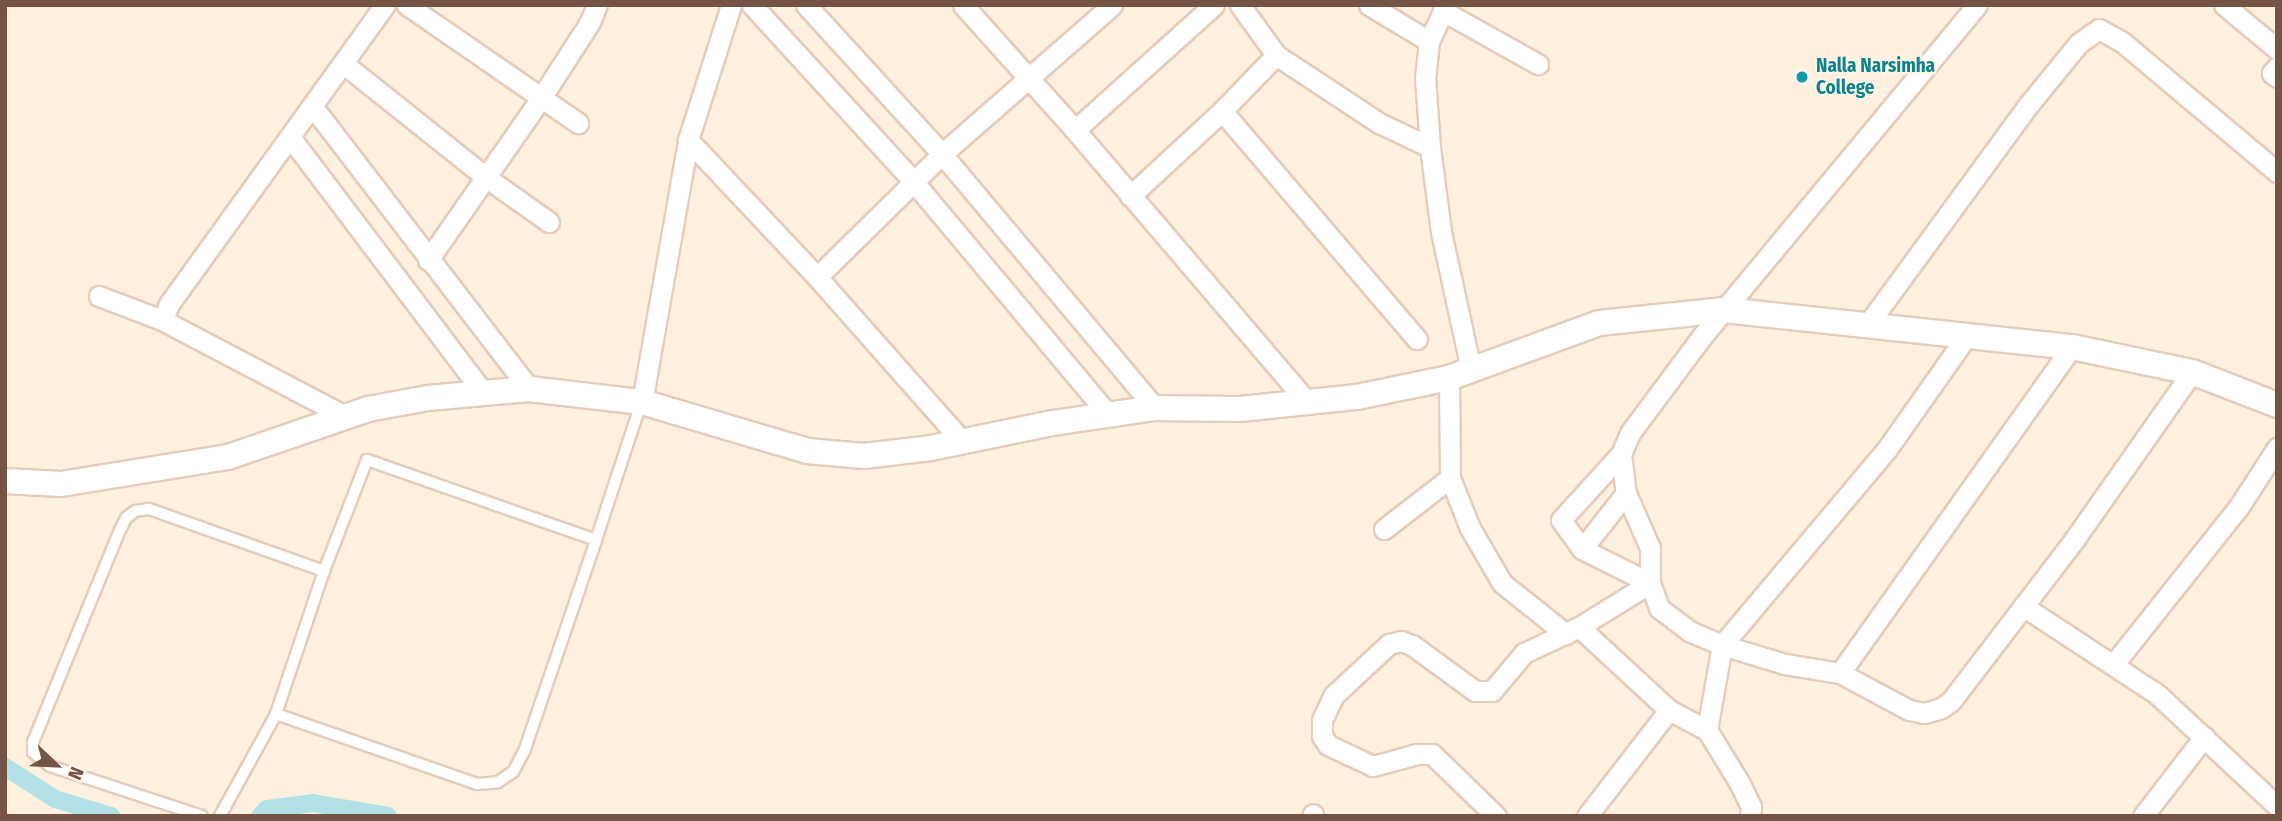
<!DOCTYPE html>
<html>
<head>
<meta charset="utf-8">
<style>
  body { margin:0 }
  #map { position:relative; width:2282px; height:821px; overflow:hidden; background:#fef0de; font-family:"Fira Sans Condensed",sans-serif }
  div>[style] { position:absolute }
  .canal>* { height:18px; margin:-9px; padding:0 9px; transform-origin:9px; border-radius:9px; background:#b2e2e8 }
  .roads { filter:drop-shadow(2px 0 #e4cdbd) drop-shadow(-2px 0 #e4cdbd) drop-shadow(0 2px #e4cdbd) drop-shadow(0 -2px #e4cdbd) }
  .service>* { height:10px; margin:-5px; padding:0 5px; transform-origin:5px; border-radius:5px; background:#fff }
  .minor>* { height:19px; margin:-9.5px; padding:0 9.5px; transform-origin:9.5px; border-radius:9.5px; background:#fff }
  .tertiary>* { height:24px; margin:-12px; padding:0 12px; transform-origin:12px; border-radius:12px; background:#fff }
  .dots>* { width:19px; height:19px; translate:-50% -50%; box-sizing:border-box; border:4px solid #fff4e6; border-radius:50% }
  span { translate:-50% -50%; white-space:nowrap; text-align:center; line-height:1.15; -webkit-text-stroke:5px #fff4e6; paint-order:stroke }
  .culture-label { font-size:19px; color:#0d838f; font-weight:700 }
  .left { translate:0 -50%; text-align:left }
  .frame { position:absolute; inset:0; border:7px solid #755445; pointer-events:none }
  .north { position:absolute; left:21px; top:730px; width:70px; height:70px; -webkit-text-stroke:5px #fff4e6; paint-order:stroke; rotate:113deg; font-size:19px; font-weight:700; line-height:28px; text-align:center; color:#755445 }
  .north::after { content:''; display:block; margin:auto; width:24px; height:32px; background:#755445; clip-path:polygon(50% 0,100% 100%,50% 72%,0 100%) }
</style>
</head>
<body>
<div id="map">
  <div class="canal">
    <i style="left:5px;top:767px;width:59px;rotate:32.6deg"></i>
    <i style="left:55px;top:799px;width:59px;rotate:16.9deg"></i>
    <i style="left:260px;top:816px;width:10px;rotate:-45deg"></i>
    <i style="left:267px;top:809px;width:46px;rotate:-7.4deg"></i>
    <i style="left:313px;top:803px;width:76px;rotate:9.8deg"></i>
  </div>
  <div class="roads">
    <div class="service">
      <i style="left:596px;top:540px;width:243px;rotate:-160.7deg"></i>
      <i style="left:367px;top:460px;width:119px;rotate:111.2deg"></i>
      <i style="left:324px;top:571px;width:151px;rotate:108.6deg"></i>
      <i style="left:276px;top:714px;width:213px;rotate:19.2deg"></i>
      <i style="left:477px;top:784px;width:21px;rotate:-5deg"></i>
      <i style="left:498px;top:782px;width:18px;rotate:-34deg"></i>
      <i style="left:513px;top:772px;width:26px;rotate:-62deg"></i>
      <i style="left:525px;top:749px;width:221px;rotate:-71.2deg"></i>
      <i style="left:596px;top:540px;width:144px;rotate:-71.8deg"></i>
      <i style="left:202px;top:816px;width:160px;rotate:-161.8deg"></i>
      <i style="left:50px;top:766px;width:22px;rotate:-141deg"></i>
      <i style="left:33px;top:752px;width:10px;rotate:-90deg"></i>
      <i style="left:33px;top:742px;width:229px;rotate:-67.7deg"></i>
      <i style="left:120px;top:530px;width:13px;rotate:-63deg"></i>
      <i style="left:126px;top:518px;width:11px;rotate:-38deg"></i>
      <i style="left:135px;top:511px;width:14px;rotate:-8deg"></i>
      <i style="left:149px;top:509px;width:186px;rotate:19.5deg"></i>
      <i style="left:220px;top:816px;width:116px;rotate:-61.2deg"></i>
    </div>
    <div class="minor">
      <i style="left:407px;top:5px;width:208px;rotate:34.6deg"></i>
      <i style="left:752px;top:5px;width:239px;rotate:47.5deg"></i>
      <i style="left:913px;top:181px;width:307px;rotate:50.1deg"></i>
      <i style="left:806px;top:5px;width:202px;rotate:47.6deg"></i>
      <i style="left:942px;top:154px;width:331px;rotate:50deg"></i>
      <i style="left:963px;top:5px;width:168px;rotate:48.1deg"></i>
      <i style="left:1075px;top:130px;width:359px;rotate:49.5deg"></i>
      <i style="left:1240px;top:5px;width:62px;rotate:54.2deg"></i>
      <i style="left:1276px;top:55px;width:123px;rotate:33.4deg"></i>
      <i style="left:1379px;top:123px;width:56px;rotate:25.2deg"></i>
      <i style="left:1369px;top:5px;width:70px;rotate:31deg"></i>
      <i style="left:1446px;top:5px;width:40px;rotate:115deg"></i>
      <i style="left:1429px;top:41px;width:36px;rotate:96deg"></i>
      <i style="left:1425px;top:77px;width:70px;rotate:85.9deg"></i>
      <i style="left:1430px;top:147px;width:86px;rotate:82.6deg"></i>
      <i style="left:1441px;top:232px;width:141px;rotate:77.7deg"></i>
      <i style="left:1977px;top:5px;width:429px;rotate:129.7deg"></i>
      <i style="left:1703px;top:335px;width:122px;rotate:126.7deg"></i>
      <i style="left:1630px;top:433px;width:23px;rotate:113deg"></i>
      <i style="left:1621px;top:454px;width:39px;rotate:83deg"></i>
      <i style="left:1626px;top:493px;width:60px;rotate:66.4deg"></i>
      <i style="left:1650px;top:548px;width:35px;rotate:90deg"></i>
      <i style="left:1650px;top:583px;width:27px;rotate:70deg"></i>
      <i style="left:1659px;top:608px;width:38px;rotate:37deg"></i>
      <i style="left:1689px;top:631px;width:36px;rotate:23deg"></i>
      <i style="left:1722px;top:645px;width:66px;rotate:16.8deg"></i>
      <i style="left:1785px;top:664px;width:56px;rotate:9.3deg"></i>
      <i style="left:1840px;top:673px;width:78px;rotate:28.2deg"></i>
      <i style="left:1909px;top:710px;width:15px;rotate:11deg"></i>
      <i style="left:1924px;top:713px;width:18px;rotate:-16deg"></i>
      <i style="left:1941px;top:708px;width:12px;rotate:-35deg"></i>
      <i style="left:1951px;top:701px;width:203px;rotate:-52.6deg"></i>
      <i style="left:2074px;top:540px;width:205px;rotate:-54.9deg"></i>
      <i style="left:2224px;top:5px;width:69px;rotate:39.7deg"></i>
      <i style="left:1443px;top:11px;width:109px;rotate:29.2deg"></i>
      <i style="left:344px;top:64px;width:183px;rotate:38.6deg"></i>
      <i style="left:487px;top:178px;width:76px;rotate:35.4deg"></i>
      <i style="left:2277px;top:67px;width:8px;rotate:130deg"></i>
      <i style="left:2272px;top:73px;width:6px;rotate:39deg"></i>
      <i style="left:313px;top:107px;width:355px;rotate:52.5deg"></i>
      <i style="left:1222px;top:111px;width:300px;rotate:49.5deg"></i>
      <i style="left:1075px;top:130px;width:187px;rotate:-42deg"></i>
      <i style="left:290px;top:137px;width:320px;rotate:52.9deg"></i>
      <i style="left:688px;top:140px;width:188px;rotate:46.7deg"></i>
      <i style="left:817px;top:277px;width:220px;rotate:48.5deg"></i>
      <i style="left:1130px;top:196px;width:125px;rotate:-42.7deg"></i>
      <i style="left:1222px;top:111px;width:78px;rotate:-46deg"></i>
      <i style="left:428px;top:260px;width:198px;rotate:-55.1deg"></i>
      <i style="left:541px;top:98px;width:90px;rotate:-57.2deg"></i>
      <i style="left:590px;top:22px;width:18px;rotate:-68deg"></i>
      <i style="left:817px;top:277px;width:175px;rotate:-44.5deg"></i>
      <i style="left:942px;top:154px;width:226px;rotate:-41.2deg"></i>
      <i style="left:99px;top:296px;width:67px;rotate:20.9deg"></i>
      <i style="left:1868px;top:324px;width:274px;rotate:-53.8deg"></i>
      <i style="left:2030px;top:103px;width:77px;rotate:-50.8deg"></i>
      <i style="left:2079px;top:43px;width:24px;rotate:-35deg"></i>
      <i style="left:2099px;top:29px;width:25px;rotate:29deg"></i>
      <i style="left:2121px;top:41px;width:204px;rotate:40deg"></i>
      <i style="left:1449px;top:378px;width:100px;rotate:89.4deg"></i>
      <i style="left:1450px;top:478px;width:54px;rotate:68.2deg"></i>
      <i style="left:1470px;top:528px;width:64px;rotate:59.8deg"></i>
      <i style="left:1502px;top:583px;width:82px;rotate:38.6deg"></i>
      <i style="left:642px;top:402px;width:266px;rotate:-80deg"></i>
      <i style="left:688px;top:140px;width:142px;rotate:-72.3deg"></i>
      <i style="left:345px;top:416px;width:207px;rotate:-152.3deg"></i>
      <i style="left:162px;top:320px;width:17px;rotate:-66deg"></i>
      <i style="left:169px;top:304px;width:369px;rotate:-54.2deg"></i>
      <i style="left:1621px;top:454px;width:89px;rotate:132.3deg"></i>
      <i style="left:1561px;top:520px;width:36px;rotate:54deg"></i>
      <i style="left:1582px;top:549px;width:76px;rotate:26.6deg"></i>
      <i style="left:1384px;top:529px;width:83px;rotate:-37.7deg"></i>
      <i style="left:1582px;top:549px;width:71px;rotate:-51.8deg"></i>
      <i style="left:2023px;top:606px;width:160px;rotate:33.3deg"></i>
      <i style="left:2157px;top:694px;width:164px;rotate:43deg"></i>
      <i style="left:1579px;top:627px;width:122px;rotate:42.7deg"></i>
      <i style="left:1669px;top:710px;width:43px;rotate:27.8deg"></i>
      <i style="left:1707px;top:730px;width:86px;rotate:-80deg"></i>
      <i style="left:1722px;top:645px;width:256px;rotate:-49.9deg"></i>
      <i style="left:1887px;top:449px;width:141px;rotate:-54.8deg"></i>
      <i style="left:2113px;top:665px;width:201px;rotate:-51.5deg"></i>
      <i style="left:2238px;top:508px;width:72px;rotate:-57deg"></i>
      <i style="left:1840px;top:673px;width:400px;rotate:-54.6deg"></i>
      <i style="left:1707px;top:730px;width:61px;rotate:58.4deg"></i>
      <i style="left:1739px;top:782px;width:28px;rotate:64deg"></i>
      <i style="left:1751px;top:807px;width:9px;rotate:96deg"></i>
      <i style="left:1312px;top:816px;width:2px;rotate:-63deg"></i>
      <i style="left:1496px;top:816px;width:89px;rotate:-135.9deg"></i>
      <i style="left:1432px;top:754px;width:15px;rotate:180deg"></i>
      <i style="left:1417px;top:754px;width:46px;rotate:164.7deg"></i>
      <i style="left:1373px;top:766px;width:50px;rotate:-155deg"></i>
      <i style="left:1328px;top:745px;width:11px;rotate:-124deg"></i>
      <i style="left:1322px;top:736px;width:16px;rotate:-90deg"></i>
      <i style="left:1322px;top:720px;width:26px;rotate:-65deg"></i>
      <i style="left:1333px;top:696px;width:76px;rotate:-42.9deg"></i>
      <i style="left:1389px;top:644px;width:12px;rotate:-14deg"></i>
      <i style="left:1401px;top:641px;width:12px;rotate:20deg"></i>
      <i style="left:1412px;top:645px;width:78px;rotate:36.1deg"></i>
      <i style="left:1475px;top:691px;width:17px"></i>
      <i style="left:1492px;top:691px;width:50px;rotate:-49.9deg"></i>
      <i style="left:1524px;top:653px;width:61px;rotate:-25.3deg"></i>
      <i style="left:1579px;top:627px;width:84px;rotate:-31.8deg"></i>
      <i style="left:1587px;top:816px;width:134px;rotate:-52.3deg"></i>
      <i style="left:2143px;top:816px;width:100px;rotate:-52.3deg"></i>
    </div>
    <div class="tertiary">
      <i style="left:5px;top:481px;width:56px;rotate:3.1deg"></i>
      <i style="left:61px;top:484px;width:169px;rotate:-9.2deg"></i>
      <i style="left:228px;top:457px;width:148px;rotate:-18.9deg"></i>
      <i style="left:368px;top:409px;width:61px;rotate:-10.4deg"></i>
      <i style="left:428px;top:398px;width:101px;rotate:-5.1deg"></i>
      <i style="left:529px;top:389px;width:114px;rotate:6.6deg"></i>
      <i style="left:642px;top:402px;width:172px;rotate:16.5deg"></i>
      <i style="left:807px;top:451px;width:57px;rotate:5deg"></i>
      <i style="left:864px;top:456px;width:67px;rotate:-6.8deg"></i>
      <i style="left:931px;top:448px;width:125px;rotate:-11.6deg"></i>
      <i style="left:1053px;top:423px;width:103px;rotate:-8.4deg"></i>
      <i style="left:1155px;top:408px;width:85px;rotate:0.7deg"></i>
      <i style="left:1240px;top:409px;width:118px;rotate:-5.9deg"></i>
      <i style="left:1357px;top:397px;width:94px;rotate:-11.7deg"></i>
      <i style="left:1449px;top:378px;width:160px;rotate:-20.1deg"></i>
      <i style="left:1599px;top:323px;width:126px;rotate:-5.9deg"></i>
      <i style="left:1724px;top:310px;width:350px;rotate:6.1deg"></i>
      <i style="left:2072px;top:347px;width:123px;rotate:11.8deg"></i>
      <i style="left:2192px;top:372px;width:91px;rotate:21.2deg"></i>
    </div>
  </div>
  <div class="dots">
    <i style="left:1802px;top:77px;background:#0f9aa8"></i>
  </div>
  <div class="culture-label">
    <span class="left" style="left:1816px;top:77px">Nalla Narsimha<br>College</span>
  </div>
  <div class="frame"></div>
  <div class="north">N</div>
</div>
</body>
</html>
